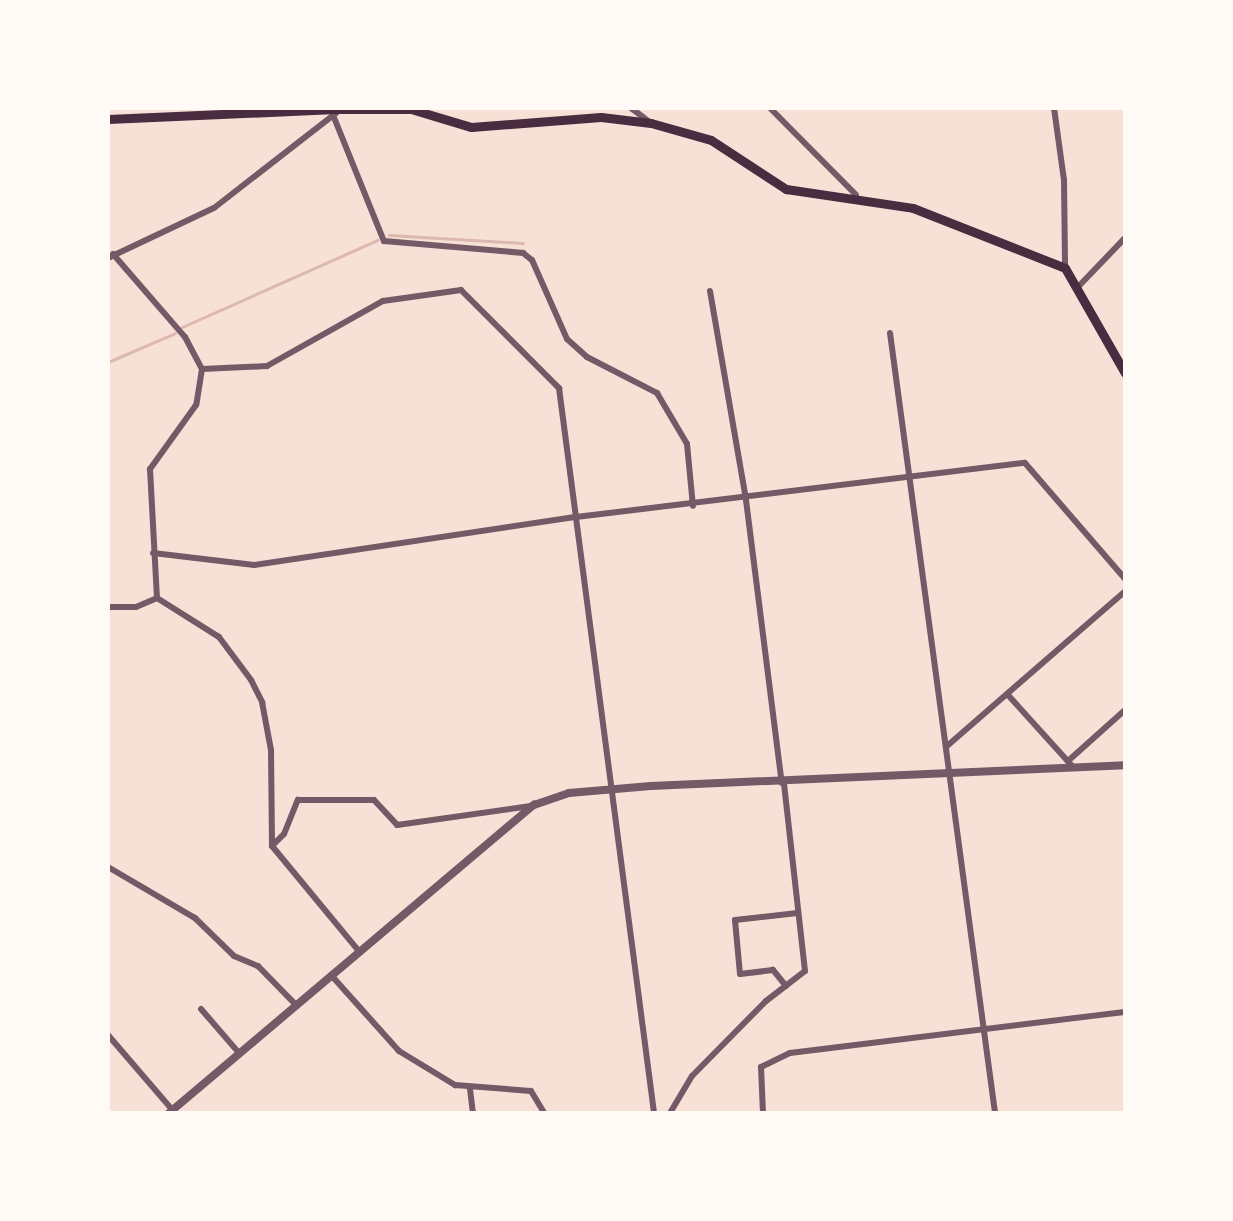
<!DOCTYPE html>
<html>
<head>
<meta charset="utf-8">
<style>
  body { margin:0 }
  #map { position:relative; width:1233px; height:1221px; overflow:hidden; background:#f7e1d7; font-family:Literata,serif }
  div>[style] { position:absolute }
  .stream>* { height:3px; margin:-1.5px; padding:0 1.5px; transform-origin:1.5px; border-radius:1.5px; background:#dcb8b0 }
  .minor>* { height:6px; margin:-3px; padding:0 3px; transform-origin:3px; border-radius:3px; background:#755966 }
  .tertiary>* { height:8px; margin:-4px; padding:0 4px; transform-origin:4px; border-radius:4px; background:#755966 }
  .secondary>* { height:9px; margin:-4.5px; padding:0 4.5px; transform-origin:4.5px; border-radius:4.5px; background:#4a2c40 }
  span { translate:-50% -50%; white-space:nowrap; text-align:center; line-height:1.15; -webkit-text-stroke:7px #fffaf5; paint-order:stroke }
  .frame { position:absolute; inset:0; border:110px solid #fffaf5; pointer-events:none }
</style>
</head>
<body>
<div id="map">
  <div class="stream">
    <i style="left:389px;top:235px;width:134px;rotate:3.4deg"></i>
    <i style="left:182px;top:327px;width:214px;rotate:-24deg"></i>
    <i style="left:108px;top:362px;width:73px;rotate:-23.4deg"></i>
  </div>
  <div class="minor">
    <i style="left:631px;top:108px;width:21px;rotate:37deg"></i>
    <i style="left:770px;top:108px;width:122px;rotate:45.3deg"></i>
    <i style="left:1054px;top:108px;width:73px;rotate:82.1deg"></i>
    <i style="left:1064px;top:180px;width:88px;rotate:89.3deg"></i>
    <i style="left:333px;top:115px;width:136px;rotate:68deg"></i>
    <i style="left:384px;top:241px;width:140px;rotate:4.9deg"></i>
    <i style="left:523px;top:253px;width:11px;rotate:38deg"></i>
    <i style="left:532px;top:260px;width:86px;rotate:66.1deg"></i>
    <i style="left:567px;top:339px;width:27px;rotate:42deg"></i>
    <i style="left:587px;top:357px;width:79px;rotate:27.2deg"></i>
    <i style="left:657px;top:393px;width:59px;rotate:59.5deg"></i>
    <i style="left:687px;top:444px;width:62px;rotate:84.5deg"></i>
    <i style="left:113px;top:254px;width:110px;rotate:49.1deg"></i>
    <i style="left:185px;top:337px;width:36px;rotate:62deg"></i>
    <i style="left:202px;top:369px;width:36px;rotate:99deg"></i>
    <i style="left:196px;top:405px;width:79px;rotate:125.7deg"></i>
    <i style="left:150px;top:469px;width:129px;rotate:86.9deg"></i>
    <i style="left:108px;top:258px;width:117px;rotate:-25.3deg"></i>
    <i style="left:214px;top:208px;width:155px;rotate:-37.9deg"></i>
    <i style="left:1077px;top:288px;width:69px;rotate:-46.2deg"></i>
    <i style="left:710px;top:291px;width:212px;rotate:80.2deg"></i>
    <i style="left:746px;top:500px;width:285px;rotate:82.8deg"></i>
    <i style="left:890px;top:333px;width:787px;rotate:82.33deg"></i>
    <i style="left:202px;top:369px;width:65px;rotate:-2.6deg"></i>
    <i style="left:267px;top:366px;width:133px;rotate:-29.3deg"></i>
    <i style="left:383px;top:301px;width:79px;rotate:-8deg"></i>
    <i style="left:461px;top:290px;width:139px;rotate:45deg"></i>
    <i style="left:559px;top:388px;width:731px;rotate:82.53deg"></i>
    <i style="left:153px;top:553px;width:102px;rotate:6.8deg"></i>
    <i style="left:254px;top:565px;width:326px;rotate:-8.5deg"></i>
    <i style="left:576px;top:517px;width:452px;rotate:-6.9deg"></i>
    <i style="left:1025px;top:463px;width:153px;rotate:49.2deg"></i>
    <i style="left:157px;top:598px;width:73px;rotate:32.2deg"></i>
    <i style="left:219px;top:637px;width:54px;rotate:53.3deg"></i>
    <i style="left:251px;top:680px;width:25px;rotate:63deg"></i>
    <i style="left:262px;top:702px;width:49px;rotate:79.4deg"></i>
    <i style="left:271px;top:750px;width:96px;rotate:89.4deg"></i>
    <i style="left:272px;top:846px;width:136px;rotate:50.4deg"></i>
    <i style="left:108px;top:607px;width:28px"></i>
    <i style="left:136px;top:607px;width:23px;rotate:-23deg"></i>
    <i style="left:1008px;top:695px;width:98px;rotate:47.9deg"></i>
    <i style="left:947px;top:746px;width:236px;rotate:-41deg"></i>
    <i style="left:1068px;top:761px;width:76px;rotate:-41.8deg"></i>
    <i style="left:272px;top:846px;width:17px;rotate:-45deg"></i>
    <i style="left:284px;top:834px;width:37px;rotate:-68deg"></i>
    <i style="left:298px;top:800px;width:76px"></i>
    <i style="left:374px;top:800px;width:34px;rotate:47deg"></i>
    <i style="left:397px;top:825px;width:135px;rotate:-8.1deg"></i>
    <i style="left:108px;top:867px;width:101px;rotate:30.4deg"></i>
    <i style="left:195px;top:918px;width:54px;rotate:44.3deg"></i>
    <i style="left:234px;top:956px;width:26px;rotate:23deg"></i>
    <i style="left:258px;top:966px;width:54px;rotate:45.7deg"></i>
    <i style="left:331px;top:975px;width:102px;rotate:48.2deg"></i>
    <i style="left:399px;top:1051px;width:66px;rotate:31.3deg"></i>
    <i style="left:455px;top:1085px;width:76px;rotate:4.5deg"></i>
    <i style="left:531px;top:1091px;width:26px;rotate:59deg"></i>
    <i style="left:786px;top:986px;width:21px;rotate:-129deg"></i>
    <i style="left:773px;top:970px;width:33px;rotate:173deg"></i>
    <i style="left:740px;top:974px;width:54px;rotate:-95.3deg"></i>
    <i style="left:735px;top:920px;width:63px;rotate:-6.3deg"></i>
    <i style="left:201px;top:1009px;width:58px;rotate:49.2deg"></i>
    <i style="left:108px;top:1035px;width:103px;rotate:49.3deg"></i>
    <i style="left:470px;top:1089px;width:24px;rotate:83deg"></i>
    <i style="left:670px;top:1113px;width:43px;rotate:-59.3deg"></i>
    <i style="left:692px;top:1076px;width:105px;rotate:-45.4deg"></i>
    <i style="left:766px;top:1001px;width:49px;rotate:-37.6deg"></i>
    <i style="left:805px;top:971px;width:189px;rotate:-96.4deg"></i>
    <i style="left:763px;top:1113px;width:46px;rotate:-92.5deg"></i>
    <i style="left:761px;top:1067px;width:32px;rotate:-26deg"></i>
    <i style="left:790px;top:1053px;width:337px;rotate:-7deg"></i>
  </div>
  <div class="tertiary">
    <i style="left:169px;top:1113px;width:478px;rotate:-40.2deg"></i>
    <i style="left:534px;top:805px;width:37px;rotate:-19deg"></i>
    <i style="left:569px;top:793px;width:82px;rotate:-4.9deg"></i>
    <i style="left:651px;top:786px;width:474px;rotate:-2.5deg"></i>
  </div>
  <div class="secondary">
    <i style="left:108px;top:119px;width:233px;rotate:-2.5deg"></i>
    <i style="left:341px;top:109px;width:70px"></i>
    <i style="left:411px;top:109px;width:63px;rotate:16.7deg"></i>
    <i style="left:471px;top:127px;width:130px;rotate:-4.4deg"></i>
    <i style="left:601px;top:117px;width:50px;rotate:6.8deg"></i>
    <i style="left:651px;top:123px;width:62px;rotate:15.8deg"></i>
    <i style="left:711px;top:140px;width:90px;rotate:33.2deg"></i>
    <i style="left:786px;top:189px;width:128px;rotate:8.5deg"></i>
    <i style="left:913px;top:208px;width:163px;rotate:21.5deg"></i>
    <i style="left:1065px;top:268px;width:121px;rotate:60.3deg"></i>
  </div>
  <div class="frame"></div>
</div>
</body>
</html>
